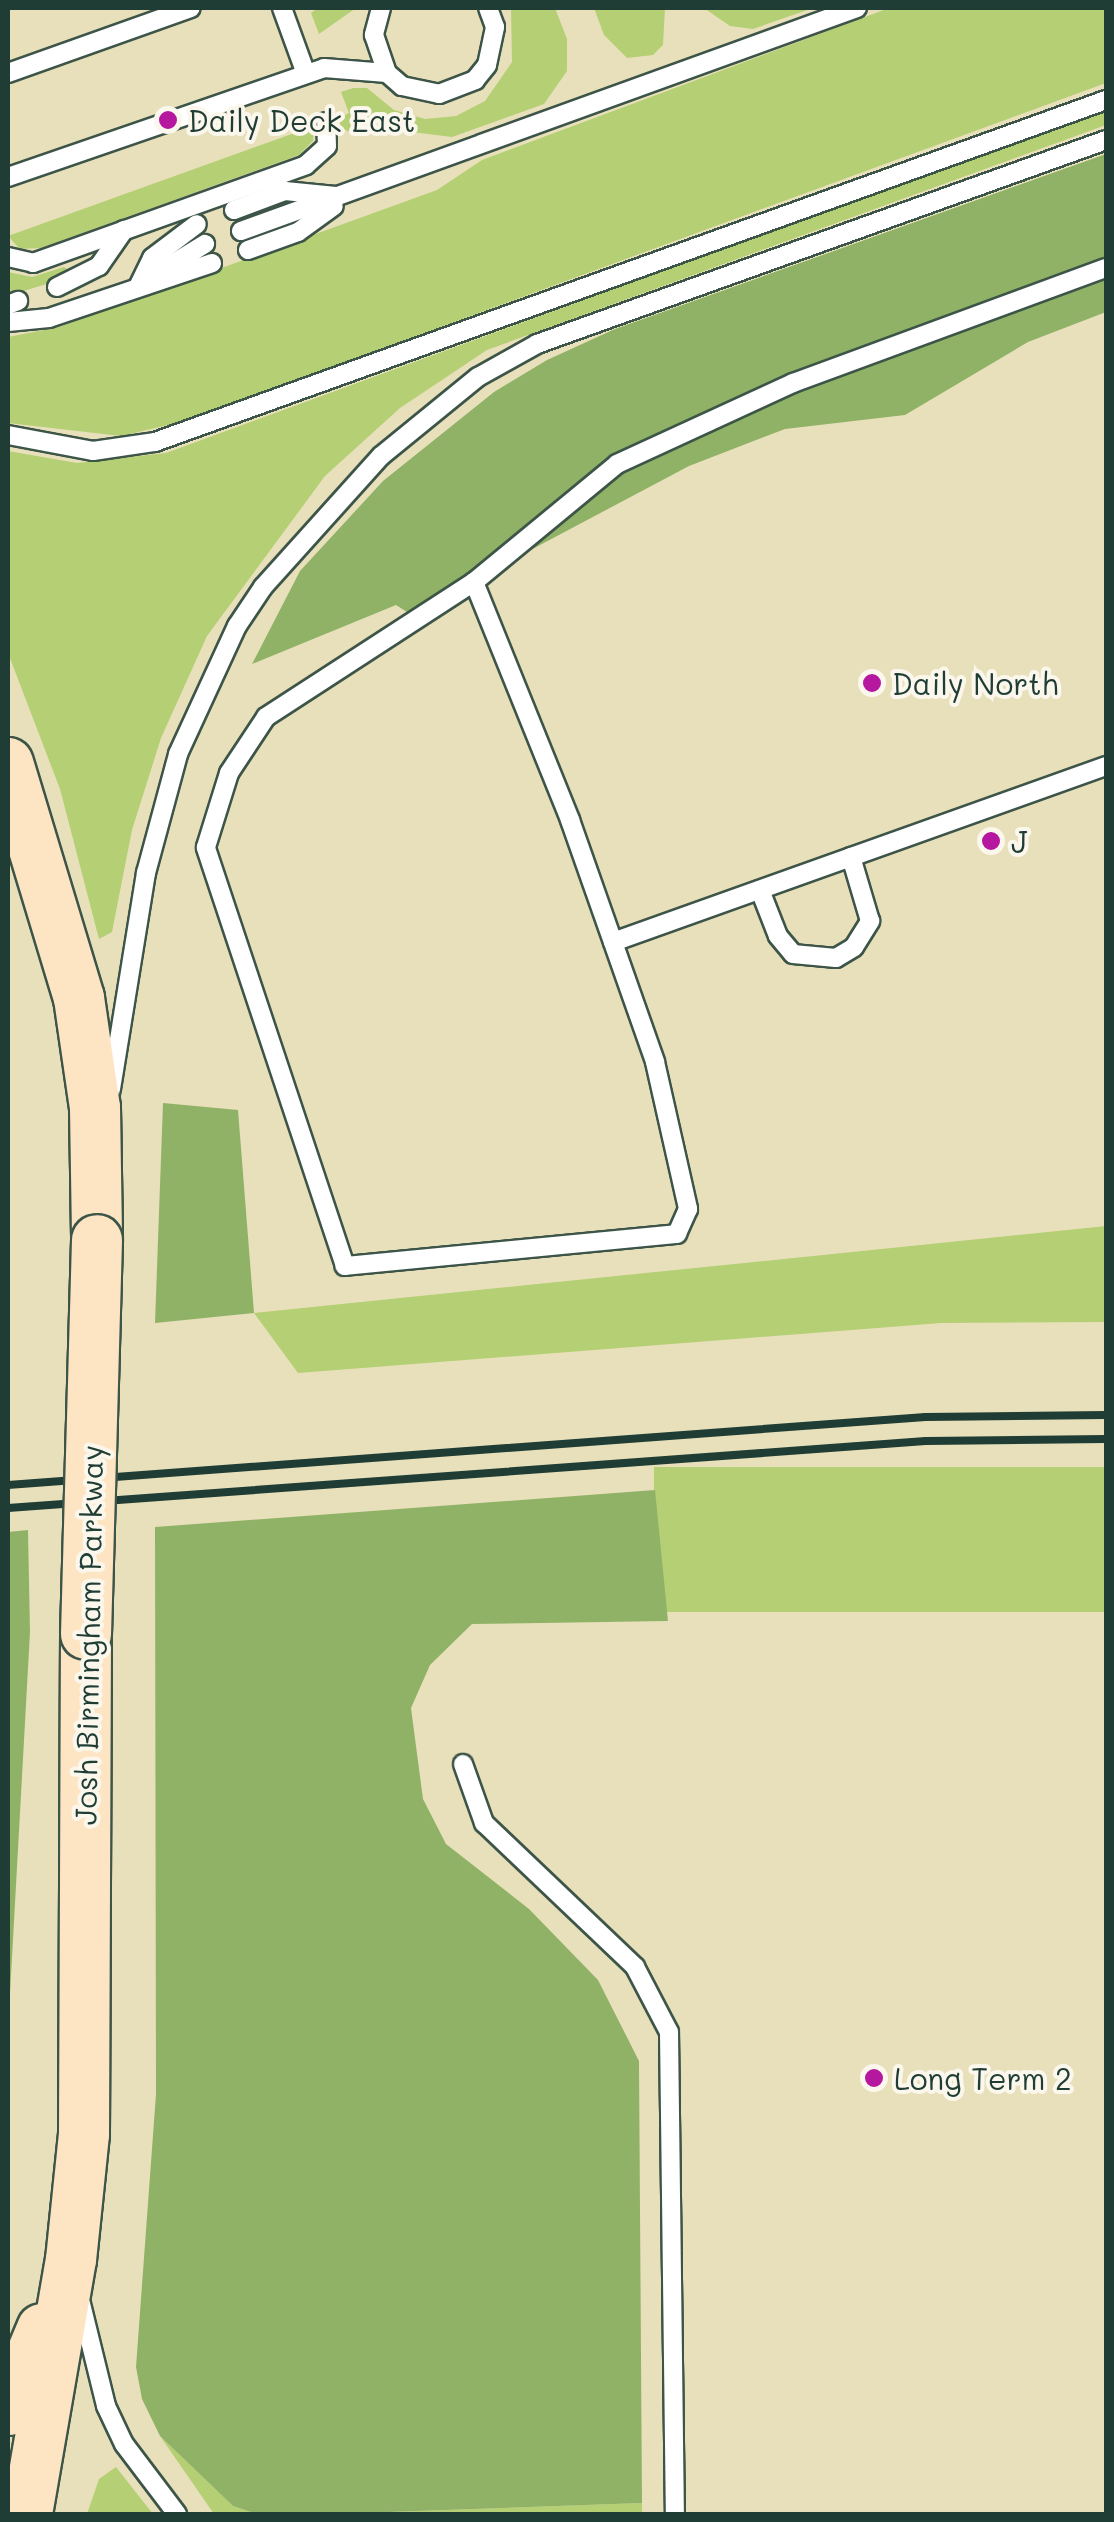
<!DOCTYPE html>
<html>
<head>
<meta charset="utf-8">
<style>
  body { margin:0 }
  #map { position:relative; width:1114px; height:2522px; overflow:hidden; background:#e8e0bb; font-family:Mali,sans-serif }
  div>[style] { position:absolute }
  .green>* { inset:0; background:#b5cf74; transform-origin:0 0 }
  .forest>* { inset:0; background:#90b266 }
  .roads { filter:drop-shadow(2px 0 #3d5548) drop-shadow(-2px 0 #3d5548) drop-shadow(0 2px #3d5548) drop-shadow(0 -2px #3d5548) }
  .lane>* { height:18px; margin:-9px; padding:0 9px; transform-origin:9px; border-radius:9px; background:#fff }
  .secondary>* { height:50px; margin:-25px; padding:0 25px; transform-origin:25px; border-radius:25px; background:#fde5c4 }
  .rail>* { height:8px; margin:-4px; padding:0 4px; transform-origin:4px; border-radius:4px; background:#1f3d34 }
  .bridges { filter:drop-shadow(2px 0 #3d5548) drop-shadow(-2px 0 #3d5548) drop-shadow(0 2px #3d5548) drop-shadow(0 -2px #3d5548) }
  .secondary-bridge>* { height:50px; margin:-25px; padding:0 25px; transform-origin:25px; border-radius:25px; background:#fde5c4 }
  .dots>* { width:28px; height:28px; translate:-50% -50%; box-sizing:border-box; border:5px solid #fbf7ec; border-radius:50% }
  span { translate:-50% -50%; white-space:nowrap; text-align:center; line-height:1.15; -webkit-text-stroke:8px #fbf7ec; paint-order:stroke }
  .poi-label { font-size:30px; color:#1f3d34 }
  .left { translate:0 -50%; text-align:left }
  .street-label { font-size:30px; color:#1f3d34 }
  .frame { position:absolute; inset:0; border:10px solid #1f3d34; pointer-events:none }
</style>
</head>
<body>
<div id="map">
  <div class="green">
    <i style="clip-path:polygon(318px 8px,356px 8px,319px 34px,311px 13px)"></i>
    <i style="clip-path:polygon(511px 8px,555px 8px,567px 39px,567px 71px,544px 104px,452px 137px,396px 130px,355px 135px,342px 128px,338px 118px,349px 113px,341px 92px,353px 88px,367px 88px,394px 110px,425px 119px,456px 116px,485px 101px,512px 62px)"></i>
    <i style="clip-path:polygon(594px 8px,665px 8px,663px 45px,653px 55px,627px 58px,604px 35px)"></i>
    <i style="clip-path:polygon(704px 8px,813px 8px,753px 29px,730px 26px)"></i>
    <i style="clip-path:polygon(889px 8px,1106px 8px,1106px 83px,181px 422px,121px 436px,8px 423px,8px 337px,59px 327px,437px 190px,482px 160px)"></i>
    <i style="clip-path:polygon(1106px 109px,1106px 125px,487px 350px,400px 408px,325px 476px,207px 636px,161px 738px,132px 830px,112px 932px,99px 939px,60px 789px,8px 653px,8px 451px,77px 463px,166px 453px)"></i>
    <i style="clip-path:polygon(314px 126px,313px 141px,299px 155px,41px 248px,20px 249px,8px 236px)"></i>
    <i style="clip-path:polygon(64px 267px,70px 271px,62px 279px,8px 296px,8px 272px,32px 277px)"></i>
    <i style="clip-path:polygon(1106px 1226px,1106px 1322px,941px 1323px,298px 1373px,254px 1313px)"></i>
    <i style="left:1106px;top:1467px;width:145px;height:452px;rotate:90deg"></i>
    <i style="clip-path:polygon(160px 2436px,233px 2506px,257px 2514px,214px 2514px)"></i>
    <i style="clip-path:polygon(116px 2467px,153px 2514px,87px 2514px,99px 2479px)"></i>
    <i style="clip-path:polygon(642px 2503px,642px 2514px,332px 2514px)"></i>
  </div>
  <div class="forest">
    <i style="clip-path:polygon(1106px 154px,1106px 312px,1028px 342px,905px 415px,785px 429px,689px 466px,410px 614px,396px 605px,252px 664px,300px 571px,383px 481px,494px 392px,547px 360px,615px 329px)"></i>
    <i style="clip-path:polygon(163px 1103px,238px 1110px,254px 1313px,155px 1323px)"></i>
    <i style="clip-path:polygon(655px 1490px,668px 1621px,472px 1624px,430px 1665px,411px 1708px,423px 1799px,446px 1844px,529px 1909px,598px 1980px,639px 2061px,642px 2503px,332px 2514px,257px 2514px,233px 2506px,160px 2436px,142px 2399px,136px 2367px,156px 2094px,155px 1527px)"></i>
    <i style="clip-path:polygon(28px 1530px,30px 1632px,8px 2030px,8px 1532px)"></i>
  </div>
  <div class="roads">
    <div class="lane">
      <i style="left:282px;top:8px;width:70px;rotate:70deg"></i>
      <i style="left:381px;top:8px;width:28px;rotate:105deg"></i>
      <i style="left:374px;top:35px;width:40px;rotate:71.1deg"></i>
      <i style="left:387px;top:73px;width:20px;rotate:41deg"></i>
      <i style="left:402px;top:86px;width:38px;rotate:12deg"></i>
      <i style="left:439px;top:94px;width:39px;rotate:-21deg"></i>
      <i style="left:475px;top:80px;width:19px;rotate:-51deg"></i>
      <i style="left:487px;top:65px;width:39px;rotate:-78deg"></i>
      <i style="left:495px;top:27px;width:20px;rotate:-110deg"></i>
      <i style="left:8px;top:73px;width:194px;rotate:-19.6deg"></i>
      <i style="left:8px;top:177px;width:334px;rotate:-19deg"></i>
      <i style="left:324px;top:68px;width:63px;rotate:4.5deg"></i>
      <i style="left:234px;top:210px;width:54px;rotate:-20.4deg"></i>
      <i style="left:285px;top:191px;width:51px;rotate:5.6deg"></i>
      <i style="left:241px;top:231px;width:655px;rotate:-19.9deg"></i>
      <i style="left:248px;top:250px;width:53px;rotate:-19.8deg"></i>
      <i style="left:298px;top:232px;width:44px;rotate:-35.8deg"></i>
      <i style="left:8px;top:257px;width:26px;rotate:13deg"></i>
      <i style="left:33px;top:263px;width:290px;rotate:-19.7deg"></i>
      <i style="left:306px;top:165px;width:28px;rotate:-42deg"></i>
      <i style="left:327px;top:146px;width:24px;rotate:-92deg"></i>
      <i style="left:148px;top:279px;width:67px;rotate:-31.6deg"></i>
      <i style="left:139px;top:285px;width:30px;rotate:-64deg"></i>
      <i style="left:152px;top:258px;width:56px;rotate:-37.1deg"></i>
      <i style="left:57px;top:287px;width:47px;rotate:-26.6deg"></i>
      <i style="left:99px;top:266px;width:44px;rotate:-55.2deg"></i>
      <i style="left:8px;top:305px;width:11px;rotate:-22deg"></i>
      <i style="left:8px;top:322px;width:41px;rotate:-5.6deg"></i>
      <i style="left:49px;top:318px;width:172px;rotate:-18.6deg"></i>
      <i style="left:8px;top:435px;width:86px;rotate:10.7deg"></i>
      <i style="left:93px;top:451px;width:63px;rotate:-8.3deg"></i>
      <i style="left:155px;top:442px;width:1011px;rotate:-19.78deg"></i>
      <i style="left:474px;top:582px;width:257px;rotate:68deg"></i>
      <i style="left:570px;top:820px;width:256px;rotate:70.6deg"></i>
      <i style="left:655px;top:1062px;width:151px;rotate:77.3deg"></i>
      <i style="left:688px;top:1209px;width:27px;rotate:114deg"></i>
      <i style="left:677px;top:1234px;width:334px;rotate:174.5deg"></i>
      <i style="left:345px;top:1266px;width:441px;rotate:-108.4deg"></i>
      <i style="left:206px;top:847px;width:77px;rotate:-72.7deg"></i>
      <i style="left:229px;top:773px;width:67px;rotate:-56.5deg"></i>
      <i style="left:266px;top:717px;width:248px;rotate:-33deg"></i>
      <i style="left:474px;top:582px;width:185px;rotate:-39.5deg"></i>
      <i style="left:617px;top:464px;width:194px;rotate:-24.7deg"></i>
      <i style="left:793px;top:383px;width:333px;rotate:-20.2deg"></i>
      <i style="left:760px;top:890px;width:49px;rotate:68.6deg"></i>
      <i style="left:778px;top:936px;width:23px;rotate:50deg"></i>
      <i style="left:793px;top:954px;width:43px;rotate:5.3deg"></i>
      <i style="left:836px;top:958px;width:21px;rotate:-31deg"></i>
      <i style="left:854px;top:947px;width:31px;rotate:-58deg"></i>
      <i style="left:870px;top:921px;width:67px;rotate:-106.5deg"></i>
      <i style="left:613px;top:942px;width:523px;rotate:-19.65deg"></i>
      <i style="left:111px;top:1089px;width:219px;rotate:-80.8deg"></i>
      <i style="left:146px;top:873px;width:123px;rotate:-74.9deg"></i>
      <i style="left:178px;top:754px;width:141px;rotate:-65.3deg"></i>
      <i style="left:237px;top:626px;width:47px;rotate:-56.3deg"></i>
      <i style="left:263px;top:587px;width:176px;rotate:-48deg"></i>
      <i style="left:381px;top:456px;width:125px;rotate:-39.2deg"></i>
      <i style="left:478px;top:377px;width:68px;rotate:-29.2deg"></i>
      <i style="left:537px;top:344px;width:604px;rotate:-19.72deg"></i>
      <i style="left:463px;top:1764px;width:63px;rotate:70.4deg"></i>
      <i style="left:484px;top:1823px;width:209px;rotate:43.6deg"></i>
      <i style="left:635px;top:1967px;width:73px;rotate:62.4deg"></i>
      <i style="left:669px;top:2032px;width:482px;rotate:89.3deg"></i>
      <i style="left:81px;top:2304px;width:105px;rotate:76.2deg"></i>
      <i style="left:106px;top:2406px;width:42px;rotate:64.7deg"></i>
      <i style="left:124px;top:2444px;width:88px;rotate:52.9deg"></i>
    </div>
    <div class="secondary">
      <i style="left:8px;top:763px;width:245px;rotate:73.2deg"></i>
      <i style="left:79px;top:998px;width:111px;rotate:81.7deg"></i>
      <i style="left:95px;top:1108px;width:132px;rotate:89.1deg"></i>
      <i style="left:8px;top:2410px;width:88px;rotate:-67.2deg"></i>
      <i style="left:27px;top:2514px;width:258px;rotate:-80.2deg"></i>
      <i style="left:71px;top:2260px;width:127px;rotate:-84.1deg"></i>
      <i style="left:84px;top:2134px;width:500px;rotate:-89.77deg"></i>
    </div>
  </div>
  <div class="rail">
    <i style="left:8px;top:1485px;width:920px;rotate:-4.24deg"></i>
    <i style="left:925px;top:1417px;width:181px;rotate:-0.6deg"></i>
    <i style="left:8px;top:1508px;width:920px;rotate:-4.17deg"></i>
    <i style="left:926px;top:1441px;width:180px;rotate:-0.6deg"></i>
  </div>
  <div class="bridges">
    <div class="secondary-bridge">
      <i style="left:86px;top:1634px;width:394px;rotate:-88.4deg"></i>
    </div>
  </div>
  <div class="dots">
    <i style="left:168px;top:120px;background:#b5179e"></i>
    <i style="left:872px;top:683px;background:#b5179e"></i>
    <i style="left:991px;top:841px;background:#b5179e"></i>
    <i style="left:874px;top:2078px;background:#b5179e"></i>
  </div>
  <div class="poi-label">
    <span class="left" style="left:188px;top:120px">Daily Deck East</span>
    <span class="left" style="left:892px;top:683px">Daily North</span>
    <span class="left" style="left:1011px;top:841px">J</span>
    <span class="left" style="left:894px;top:2078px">Long Term 2</span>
  </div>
  <div class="street-label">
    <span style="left:88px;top:1635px;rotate:-89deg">Josh Birmingham Parkway</span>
  </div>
  <div class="frame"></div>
</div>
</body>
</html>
